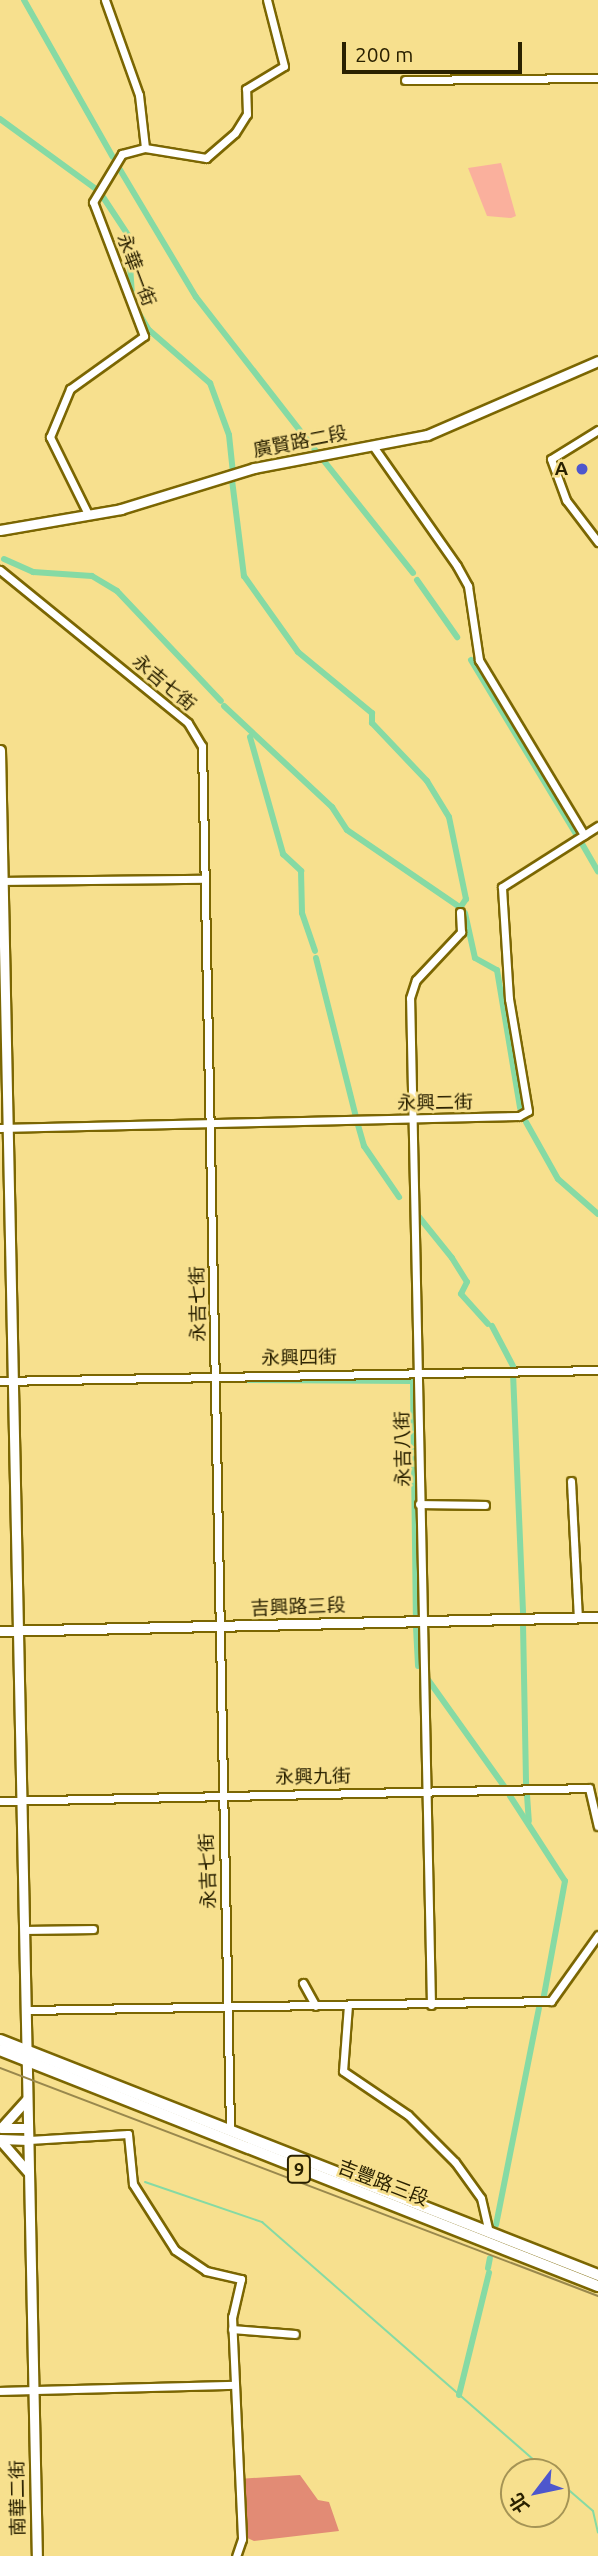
<!DOCTYPE html>
<html>
<head>
<meta charset="utf-8">
<style>
  body { margin:0 }
  #map { position:relative; width:598px; height:2556px; overflow:hidden; background:#f7e08e; font-family:Ubuntu,"Noto Sans TC",sans-serif }
  div>[style] { position:absolute }
  .green>* { inset:0; background:#fab09d }
  .forest>* { inset:0; background:#e28b75 }
  .stream>* { height:2px; margin:-1px; padding:0 1px; transform-origin:1px; border-radius:1px; background:#86daa4 }
  .canal>* { height:6px; margin:-3px; padding:0 3px; transform-origin:3px; border-radius:3px; background:#86daa4 }
  .roads { filter:drop-shadow(2px 0 #7b6602) drop-shadow(-2px 0 #7b6602) drop-shadow(0 2px #7b6602) drop-shadow(0 -2px #7b6602) }
  .minor>* { height:7px; margin:-3.5px; padding:0 3.5px; transform-origin:3.5px; border-radius:3.5px; background:#fff }
  .tertiary>* { height:9px; margin:-4.5px; padding:0 4.5px; transform-origin:4.5px; border-radius:4.5px; background:#fff }
  .primary>* { height:10px; margin:-5px; padding:0 5px; transform-origin:5px; border-radius:5px; background:#fff }
  .rail>* { height:2px; margin:-1px; padding:0 1px; transform-origin:1px; border-radius:1px; background:#99884d }
  .dots>* { width:19px; height:19px; translate:-50% -50%; box-sizing:border-box; border:4px solid #f7e08e; border-radius:50% }
  span { translate:-50% -50%; white-space:nowrap; text-align:center; line-height:1.15; -webkit-text-stroke:5px #f7e08e; paint-order:stroke }
  .shield-label span { padding:2px 5px; background:#f7e08e; border:2px solid; border-radius:5px; -webkit-text-stroke-width:0 }
  .shield-label { font-size:18px; color:#2a2100; font-weight:700 }
  .street-label { font-size:19px; color:#2a2100 }
  .poi-label { font-size:19px; color:#2a2100; font-weight:700 }
  .right { translate:-100% -50%; text-align:right }
  .north { position:absolute; left:500px; top:2458px; width:70px; height:70px; box-sizing:border-box; background:#f7e08e; border:2px solid #a59455; border-radius:50%; rotate:238deg; font-size:19px; font-weight:700; line-height:28px; text-align:center; color:#2a2100 }
  .north::after { content:''; display:block; margin:auto; width:24px; height:32px; background:#4e57cd; clip-path:polygon(50% 0,100% 100%,50% 72%,0 100%) }
  .scale { position:absolute; left:342px; top:42px; width:180px; height:32px; box-sizing:border-box; border:4px solid #2a2100; border-top:0; padding-left:9px; font-size:21px; line-height:24px; white-space:nowrap; color:#2a2100; -webkit-text-stroke:5px #f7e08e; paint-order:stroke }
</style>
</head>
<body>
<div id="map">
  <div class="green">
    <i style="clip-path:polygon(501px 163px,516px 216px,511px 218px,487px 216px,468px 168px)"></i>
  </div>
  <div class="forest">
    <i style="clip-path:polygon(300px 2475px,318px 2500px,329px 2502px,339px 2531px,254px 2541px,243px 2536px,238px 2479px)"></i>
  </div>
  <div class="stream">
    <i style="left:145px;top:2182px;width:124px;rotate:18.9deg"></i>
    <i style="left:262px;top:2222px;width:380px;rotate:41.2deg"></i>
    <i style="left:556px;top:2479px;width:49px;rotate:40.9deg"></i>
    <i style="left:593px;top:2511px;width:22px;rotate:77deg"></i>
  </div>
  <div class="canal">
    <i style="left:24px;top:0;width:180px;rotate:60.5deg"></i>
    <i style="left:0;top:119px;width:119px;rotate:36.1deg"></i>
    <i style="left:116px;top:163px;width:156px;rotate:59.2deg"></i>
    <i style="left:196px;top:297px;width:195px;rotate:52.1deg"></i>
    <i style="left:101px;top:194px;width:49px;rotate:56.6deg"></i>
    <i style="left:128px;top:235px;width:61px;rotate:86.2deg"></i>
    <i style="left:138px;top:312px;width:21px;rotate:59deg"></i>
    <i style="left:149px;top:330px;width:81px;rotate:41deg"></i>
    <i style="left:210px;top:383px;width:55px;rotate:69.9deg"></i>
    <i style="left:229px;top:435px;width:36px;rotate:84deg"></i>
    <i style="left:324px;top:461px;width:143px;rotate:51.5deg"></i>
    <i style="left:232px;top:480px;width:97px;rotate:82.9deg"></i>
    <i style="left:244px;top:576px;width:93px;rotate:54.6deg"></i>
    <i style="left:298px;top:652px;width:96px;rotate:39.5deg"></i>
    <i style="left:372px;top:713px;width:10px;rotate:90deg"></i>
    <i style="left:372px;top:723px;width:80px;rotate:46.5deg"></i>
    <i style="left:427px;top:781px;width:42px;rotate:58.6deg"></i>
    <i style="left:449px;top:817px;width:84px;rotate:78.3deg"></i>
    <i style="left:466px;top:899px;width:11px;rotate:124deg"></i>
    <i style="left:4px;top:559px;width:32px;rotate:24deg"></i>
    <i style="left:33px;top:572px;width:59px;rotate:3.9deg"></i>
    <i style="left:92px;top:576px;width:29px;rotate:31deg"></i>
    <i style="left:117px;top:591px;width:151px;rotate:46.6deg"></i>
    <i style="left:417px;top:580px;width:70px;rotate:54.9deg"></i>
    <i style="left:471px;top:660px;width:205px;rotate:58.9deg"></i>
    <i style="left:224px;top:706px;width:148px;rotate:43.1deg"></i>
    <i style="left:332px;top:807px;width:27px;rotate:57deg"></i>
    <i style="left:347px;top:830px;width:135px;rotate:34.4deg"></i>
    <i style="left:250px;top:737px;width:122px;rotate:74.2deg"></i>
    <i style="left:283px;top:854px;width:25px;rotate:43deg"></i>
    <i style="left:301px;top:871px;width:42px;rotate:88.6deg"></i>
    <i style="left:302px;top:913px;width:40px;rotate:71.1deg"></i>
    <i style="left:581px;top:842px;width:34px;rotate:60deg"></i>
    <i style="left:465px;top:913px;width:46px;rotate:77.5deg"></i>
    <i style="left:475px;top:958px;width:25px;rotate:29deg"></i>
    <i style="left:497px;top:970px;width:140px;rotate:80.5deg"></i>
    <i style="left:316px;top:958px;width:164px;rotate:75.9deg"></i>
    <i style="left:526px;top:1122px;width:65px;rotate:60.7deg"></i>
    <i style="left:558px;top:1179px;width:53px;rotate:41.2deg"></i>
    <i style="left:358px;top:1125px;width:22px;rotate:74deg"></i>
    <i style="left:364px;top:1146px;width:62px;rotate:55.5deg"></i>
    <i style="left:415px;top:1212px;width:59px;rotate:51.2deg"></i>
    <i style="left:452px;top:1258px;width:28px;rotate:58deg"></i>
    <i style="left:467px;top:1282px;width:13px;rotate:117deg"></i>
    <i style="left:461px;top:1294px;width:40px;rotate:48deg"></i>
    <i style="left:492px;top:1326px;width:45px;rotate:62.3deg"></i>
    <i style="left:513px;top:1373px;width:241px;rotate:87.6deg"></i>
    <i style="left:237px;top:1380px;width:176px;rotate:0.3deg"></i>
    <i style="left:413px;top:1381px;width:234px;rotate:89.3deg"></i>
    <i style="left:523px;top:1624px;width:163px;rotate:88.9deg"></i>
    <i style="left:416px;top:1627px;width:39px;rotate:87deg"></i>
    <i style="left:424px;top:1674px;width:141px;rotate:54.5deg"></i>
    <i style="left:527px;top:1795px;width:26px;rotate:86deg"></i>
    <i style="left:510px;top:1796px;width:101px;rotate:57.1deg"></i>
    <i style="left:565px;top:1881px;width:122px;rotate:100.4deg"></i>
    <i style="left:496px;top:2225px;width:221px;rotate:-78.8deg"></i>
    <i style="left:488px;top:2268px;width:10px;rotate:-79deg"></i>
    <i style="left:459px;top:2395px;width:126px;rotate:-76.2deg"></i>
  </div>
  <div class="roads">
    <div class="minor">
      <i style="left:105px;top:0;width:101px;rotate:70.3deg"></i>
      <i style="left:139px;top:95px;width:53px;rotate:83.5deg"></i>
      <i style="left:405px;top:80px;width:193px;rotate:-0.6deg"></i>
      <i style="left:598px;top:430px;width:55px;rotate:148.3deg"></i>
      <i style="left:551px;top:459px;width:44px;rotate:69.9deg"></i>
      <i style="left:566px;top:500px;width:53px;rotate:52.7deg"></i>
      <i style="left:373px;top:446px;width:146px;rotate:55deg"></i>
      <i style="left:457px;top:566px;width:23px;rotate:61deg"></i>
      <i style="left:468px;top:586px;width:75px;rotate:81.5deg"></i>
      <i style="left:479px;top:660px;width:204px;rotate:59deg"></i>
      <i style="left:88px;top:514px;width:86px;rotate:-116.3deg"></i>
      <i style="left:50px;top:437px;width:52px;rotate:-67.4deg"></i>
      <i style="left:70px;top:389px;width:91px;rotate:-35.6deg"></i>
      <i style="left:144px;top:336px;width:143px;rotate:-110.8deg"></i>
      <i style="left:93px;top:202px;width:56px;rotate:-58.9deg"></i>
      <i style="left:122px;top:154px;width:24px;rotate:-15deg"></i>
      <i style="left:145px;top:148px;width:62px;rotate:9.3deg"></i>
      <i style="left:206px;top:158px;width:38px;rotate:-41deg"></i>
      <i style="left:235px;top:133px;width:22px;rotate:-58deg"></i>
      <i style="left:247px;top:114px;width:25px;rotate:-92deg"></i>
      <i style="left:246px;top:89px;width:44px;rotate:-31.2deg"></i>
      <i style="left:284px;top:66px;width:68px;rotate:-104.4deg"></i>
      <i style="left:0;top:570px;width:242px;rotate:39.1deg"></i>
      <i style="left:188px;top:723px;width:27px;rotate:59deg"></i>
      <i style="left:202px;top:746px;width:1385px;rotate:88.84deg"></i>
      <i style="left:1px;top:881px;width:202px;rotate:-0.6deg"></i>
      <i style="left:0;top:1128px;width:519px;rotate:-1.32deg"></i>
      <i style="left:519px;top:1116px;width:10px;rotate:-29deg"></i>
      <i style="left:528px;top:1111px;width:114px;rotate:-99.6deg"></i>
      <i style="left:509px;top:999px;width:112px;rotate:-93.6deg"></i>
      <i style="left:502px;top:887px;width:114px;rotate:-32.4deg"></i>
      <i style="left:0;top:1381px;width:598px;rotate:-1.05deg"></i>
      <i style="left:571px;top:1481px;width:137px;rotate:87.1deg"></i>
      <i style="left:419px;top:1504px;width:66px;rotate:0.9deg"></i>
      <i style="left:0;top:1801px;width:589px;rotate:-1.26deg"></i>
      <i style="left:589px;top:1788px;width:39px;rotate:77deg"></i>
      <i style="left:26px;top:1930px;width:67px;rotate:-0.9deg"></i>
      <i style="left:303px;top:1983px;width:26px;rotate:61deg"></i>
      <i style="left:348px;top:2005px;width:66px;rotate:94.3deg"></i>
      <i style="left:343px;top:2071px;width:78px;rotate:34.1deg"></i>
      <i style="left:408px;top:2115px;width:66px;rotate:45deg"></i>
      <i style="left:455px;top:2162px;width:44px;rotate:54.2deg"></i>
      <i style="left:481px;top:2198px;width:36px;rotate:77deg"></i>
      <i style="left:431px;top:2005px;width:1007px;rotate:-91.19deg"></i>
      <i style="left:410px;top:998px;width:19px;rotate:-72deg"></i>
      <i style="left:416px;top:980px;width:66px;rotate:-46.8deg"></i>
      <i style="left:461px;top:932px;width:20px;rotate:-93deg"></i>
      <i style="left:27px;top:2010px;width:524px;rotate:-0.98deg"></i>
      <i style="left:551px;top:2001px;width:81px;rotate:-54.5deg"></i>
      <i style="left:29px;top:2140px;width:99px;rotate:-3.5deg"></i>
      <i style="left:128px;top:2134px;width:50px;rotate:84.3deg"></i>
      <i style="left:133px;top:2184px;width:78px;rotate:57.5deg"></i>
      <i style="left:175px;top:2250px;width:37px;rotate:34deg"></i>
      <i style="left:206px;top:2271px;width:36px;rotate:13deg"></i>
      <i style="left:241px;top:2279px;width:39px;rotate:103deg"></i>
      <i style="left:232px;top:2317px;width:222px;rotate:87.4deg"></i>
      <i style="left:242px;top:2539px;width:18px;rotate:109deg"></i>
      <i style="left:232px;top:2329px;width:63px;rotate:4.5deg"></i>
      <i style="left:0;top:2391px;width:233px;rotate:-1.5deg"></i>
    </div>
    <div class="tertiary">
      <i style="left:0;top:530px;width:123px;rotate:-9.8deg"></i>
      <i style="left:121px;top:509px;width:139px;rotate:-17.1deg"></i>
      <i style="left:254px;top:468px;width:176px;rotate:-10.8deg"></i>
      <i style="left:427px;top:435px;width:186px;rotate:-23.4deg"></i>
      <i style="left:0;top:750px;width:1806px;rotate:88.83deg"></i>
      <i style="left:0;top:1631px;width:598px;rotate:-1.34deg"></i>
      <i style="left:1px;top:2128px;width:38px;rotate:-48deg"></i>
      <i style="left:2px;top:2128px;width:26px"></i>
      <i style="left:0;top:2139px;width:29px;rotate:2deg"></i>
      <i style="left:0;top:2140px;width:43px;rotate:48.8deg"></i>
    </div>
    <div class="primary">
      <i style="left:0;top:2040px;width:643px;rotate:21.45deg"></i>
      <i style="left:0;top:2050px;width:643px;rotate:21.54deg"></i>
    </div>
  </div>
  <div class="rail">
    <i style="left:0;top:2068px;width:640px;rotate:20.87deg"></i>
  </div>
  <div class="dots">
    <i style="left:582px;top:469px;background:#4e57cd"></i>
  </div>
  <div class="shield-label">
    <span style="left:299px;top:2169px">9</span>
  </div>
  <div class="street-label">
    <span style="left:136px;top:270px;rotate:69deg">永華一街</span>
    <span style="left:300px;top:442px;rotate:-11deg">廣賢路二段</span>
    <span style="left:164px;top:683px;rotate:40deg">永吉七街</span>
    <span style="left:435px;top:1103px;rotate:-1deg">永興二街</span>
    <span style="left:198px;top:1304px;rotate:-91deg">永吉七街</span>
    <span style="left:299px;top:1358px;rotate:-1deg">永興四街</span>
    <span style="left:403px;top:1449px;rotate:-91deg">永吉八街</span>
    <span style="left:298px;top:1607px;rotate:-2deg">吉興路三段</span>
    <span style="left:313px;top:1777px;rotate:-1deg">永興九街</span>
    <span style="left:208px;top:1871px;rotate:-92deg">永吉七街</span>
    <span style="left:383px;top:2183px;rotate:21deg">吉豐路三段</span>
    <span style="left:18px;top:2498px;rotate:-91deg">南華二街</span>
  </div>
  <div class="poi-label">
    <span class="right" style="left:568px;top:469px">A</span>
  </div>
  <div class="north">北</div>
  <div class="scale">200 m</div>
</div>
</body>
</html>
